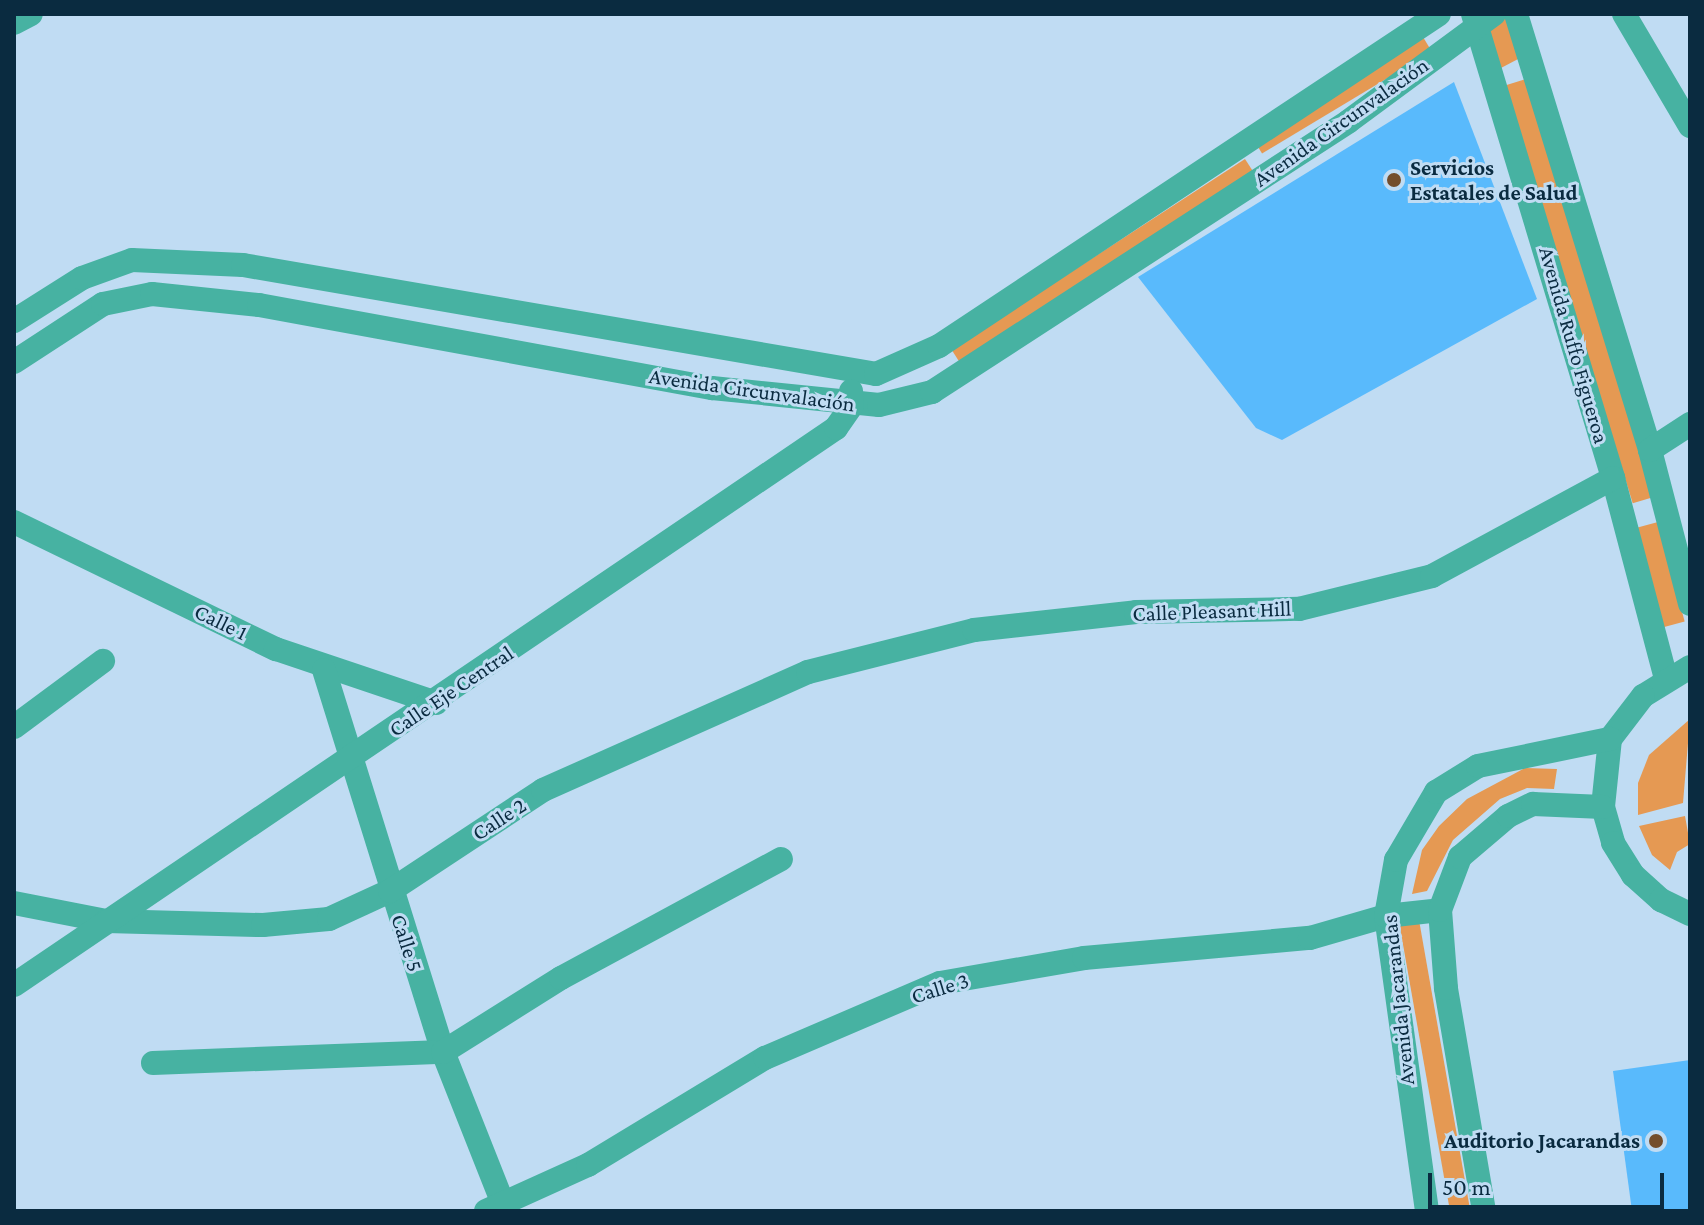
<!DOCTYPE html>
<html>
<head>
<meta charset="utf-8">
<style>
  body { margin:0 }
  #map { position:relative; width:1704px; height:1225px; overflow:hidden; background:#c0dcf3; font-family:"Crimson Pro",serif }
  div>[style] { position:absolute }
  .green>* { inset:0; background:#e59953; transform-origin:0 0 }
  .building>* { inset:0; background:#59bafc }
  .minor>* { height:24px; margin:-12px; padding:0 12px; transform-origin:12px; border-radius:12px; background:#47b2a2 }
  .dots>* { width:22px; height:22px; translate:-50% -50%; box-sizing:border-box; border:4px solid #c0dcf3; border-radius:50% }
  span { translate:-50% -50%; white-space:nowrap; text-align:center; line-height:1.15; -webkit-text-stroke:6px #c0dcf3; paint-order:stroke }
  .street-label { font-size:22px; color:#0a2b40 }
  .poi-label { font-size:22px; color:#0a2b40; font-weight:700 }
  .left { translate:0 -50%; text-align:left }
  .right { translate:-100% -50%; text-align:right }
  .frame { position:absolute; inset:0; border:16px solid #0a2b40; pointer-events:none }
  .scale { position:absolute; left:1428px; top:1173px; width:236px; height:36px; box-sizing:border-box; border:4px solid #0a2b40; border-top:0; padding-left:10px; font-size:24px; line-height:28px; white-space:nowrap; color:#0a2b40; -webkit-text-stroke:6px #c0dcf3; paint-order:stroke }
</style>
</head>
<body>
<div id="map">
  <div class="green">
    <i style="clip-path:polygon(1505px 15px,1520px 58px,1501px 68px,1487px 28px)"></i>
    <i style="left:1423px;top:37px;width:17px;height:198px;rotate:59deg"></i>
    <i style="left:1526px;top:79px;width:437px;height:22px;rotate:73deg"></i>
    <i style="left:1245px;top:159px;width:17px;height:350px;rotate:57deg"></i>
    <i style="left:1658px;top:522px;width:103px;height:24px;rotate:75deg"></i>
    <i style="clip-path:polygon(1690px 719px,1683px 803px,1638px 815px,1638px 783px,1649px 755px)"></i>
    <i style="clip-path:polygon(1525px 768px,1557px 769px,1554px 789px,1527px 788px,1500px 799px,1453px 840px,1427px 891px,1412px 894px,1422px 850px,1439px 826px,1467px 799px)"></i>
    <i style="clip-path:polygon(1685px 816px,1690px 844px,1677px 852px,1670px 870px,1652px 855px,1639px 826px)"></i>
    <i style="left:1419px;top:920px;width:295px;height:20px;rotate:80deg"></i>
  </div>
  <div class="building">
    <i style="clip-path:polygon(1454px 82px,1537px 299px,1282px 440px,1256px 428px,1138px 277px)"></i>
    <i style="clip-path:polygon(1690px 1060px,1690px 1211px,1632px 1211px,1613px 1071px)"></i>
  </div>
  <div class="minor">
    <i style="left:1473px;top:14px;width:485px;rotate:73.2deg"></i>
    <i style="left:1613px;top:478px;width:207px;rotate:75.2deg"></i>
    <i style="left:1516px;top:14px;width:456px;rotate:72.9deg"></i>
    <i style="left:1650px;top:450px;width:159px;rotate:75.4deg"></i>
    <i style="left:1624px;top:14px;width:130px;rotate:59.5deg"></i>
    <i style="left:14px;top:23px;width:19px;rotate:-28deg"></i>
    <i style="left:14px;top:321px;width:80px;rotate:-32.3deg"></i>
    <i style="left:82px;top:278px;width:53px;rotate:-19.8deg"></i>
    <i style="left:132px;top:260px;width:111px;rotate:2.6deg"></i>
    <i style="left:243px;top:265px;width:642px;rotate:9.77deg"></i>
    <i style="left:876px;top:374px;width:69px;rotate:-24deg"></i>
    <i style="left:939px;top:346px;width:600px;rotate:-33.58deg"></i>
    <i style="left:14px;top:362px;width:106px;rotate:-33.1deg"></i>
    <i style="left:103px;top:304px;width:50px;rotate:-11.5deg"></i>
    <i style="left:152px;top:294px;width:108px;rotate:5.9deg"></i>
    <i style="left:259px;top:305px;width:461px;rotate:10.4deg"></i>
    <i style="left:712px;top:388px;width:168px;rotate:5.8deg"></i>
    <i style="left:879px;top:405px;width:55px;rotate:-13.8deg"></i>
    <i style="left:932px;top:392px;width:497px;rotate:-33deg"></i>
    <i style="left:1349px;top:121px;width:180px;rotate:-36.4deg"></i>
    <i style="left:1650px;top:450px;width:48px;rotate:-33deg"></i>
    <i style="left:14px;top:522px;width:291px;rotate:25.9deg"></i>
    <i style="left:276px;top:649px;width:169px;rotate:18.6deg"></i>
    <i style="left:1690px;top:667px;width:55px;rotate:148.3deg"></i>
    <i style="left:1643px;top:696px;width:54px;rotate:127.5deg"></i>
    <i style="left:1610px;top:739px;width:68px;rotate:95.9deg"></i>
    <i style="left:1603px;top:807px;width:37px;rotate:74deg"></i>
    <i style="left:1613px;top:843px;width:38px;rotate:58deg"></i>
    <i style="left:1633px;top:875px;width:38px;rotate:42deg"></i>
    <i style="left:1661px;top:900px;width:32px;rotate:26deg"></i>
    <i style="left:324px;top:670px;width:400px;rotate:72.7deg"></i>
    <i style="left:443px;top:1052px;width:171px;rotate:68.4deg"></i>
    <i style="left:14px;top:727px;width:111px;rotate:-36.6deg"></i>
    <i style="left:14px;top:903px;width:94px;rotate:11.1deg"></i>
    <i style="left:106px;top:921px;width:157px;rotate:1.5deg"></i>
    <i style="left:263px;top:925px;width:66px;rotate:-5.2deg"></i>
    <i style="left:329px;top:919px;width:67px;rotate:-24.7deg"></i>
    <i style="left:390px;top:891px;width:183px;rotate:-33.4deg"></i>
    <i style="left:543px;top:790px;width:290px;rotate:-24deg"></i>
    <i style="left:808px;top:672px;width:171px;rotate:-14.2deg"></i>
    <i style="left:974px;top:630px;width:163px;rotate:-6.3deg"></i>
    <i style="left:1136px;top:612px;width:163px;rotate:-1.1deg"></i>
    <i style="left:1299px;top:609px;width:137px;rotate:-13.9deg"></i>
    <i style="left:1432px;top:576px;width:206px;rotate:-28.4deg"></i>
    <i style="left:14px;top:985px;width:993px;rotate:-34.12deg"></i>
    <i style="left:836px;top:428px;width:28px;rotate:-55deg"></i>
    <i style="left:852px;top:405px;width:14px;rotate:-94deg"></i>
    <i style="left:153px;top:1063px;width:290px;rotate:-2.2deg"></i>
    <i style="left:443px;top:1052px;width:139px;rotate:-32.1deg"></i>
    <i style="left:561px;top:978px;width:250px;rotate:-28.4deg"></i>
    <i style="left:486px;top:1211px;width:112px;rotate:-24.3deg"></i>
    <i style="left:588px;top:1165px;width:207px;rotate:-31.2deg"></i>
    <i style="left:765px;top:1058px;width:190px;rotate:-23.2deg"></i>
    <i style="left:940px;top:983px;width:146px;rotate:-9.8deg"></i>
    <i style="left:1084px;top:958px;width:227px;rotate:-5.1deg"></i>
    <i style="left:1310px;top:938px;width:79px;rotate:-16.1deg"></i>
    <i style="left:1386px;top:916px;width:54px;rotate:-6.3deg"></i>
    <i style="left:1427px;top:1211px;width:298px;rotate:-97.9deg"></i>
    <i style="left:1386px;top:916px;width:57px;rotate:-79.9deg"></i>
    <i style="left:1396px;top:860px;width:79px;rotate:-59.5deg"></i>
    <i style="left:1436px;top:792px;width:49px;rotate:-31.8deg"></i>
    <i style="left:1478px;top:766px;width:135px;rotate:-11.6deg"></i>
    <i style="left:1484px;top:1211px;width:226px;rotate:-99.7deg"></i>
    <i style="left:1446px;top:988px;width:78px;rotate:-94.4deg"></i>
    <i style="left:1440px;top:910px;width:57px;rotate:-69.3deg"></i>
    <i style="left:1460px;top:857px;width:63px;rotate:-40.5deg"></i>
    <i style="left:1508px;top:816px;width:28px;rotate:-26deg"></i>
    <i style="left:1533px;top:804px;width:70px;rotate:2.5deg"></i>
  </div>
  <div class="dots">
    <i style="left:1394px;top:180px;background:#744e2b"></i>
    <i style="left:1656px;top:1141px;background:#744e2b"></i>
  </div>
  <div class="street-label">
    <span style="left:1341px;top:122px;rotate:-35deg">Avenida Circunvalación</span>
    <span style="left:1574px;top:345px;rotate:74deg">Avenida Ruffo Figueroa</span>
    <span style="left:752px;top:390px;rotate:8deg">Avenida Circunvalación</span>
    <span style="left:1212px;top:611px;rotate:-2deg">Calle Pleasant Hill</span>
    <span style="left:221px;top:622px;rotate:26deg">Calle 1</span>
    <span style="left:451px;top:691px;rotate:-34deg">Calle Eje Central</span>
    <span style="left:499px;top:819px;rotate:-33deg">Calle 2</span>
    <span style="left:407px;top:943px;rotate:72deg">Calle 5</span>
    <span style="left:940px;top:988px;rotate:-17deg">Calle 3</span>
    <span style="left:1398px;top:1000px;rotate:-96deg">Avenida Jacarandas</span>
  </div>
  <div class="poi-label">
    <span class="left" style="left:1410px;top:180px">Servicios<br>Estatales de Salud</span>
    <span class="right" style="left:1640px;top:1141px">Auditorio Jacarandas</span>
  </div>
  <div class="frame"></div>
  <div class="scale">50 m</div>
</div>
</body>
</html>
